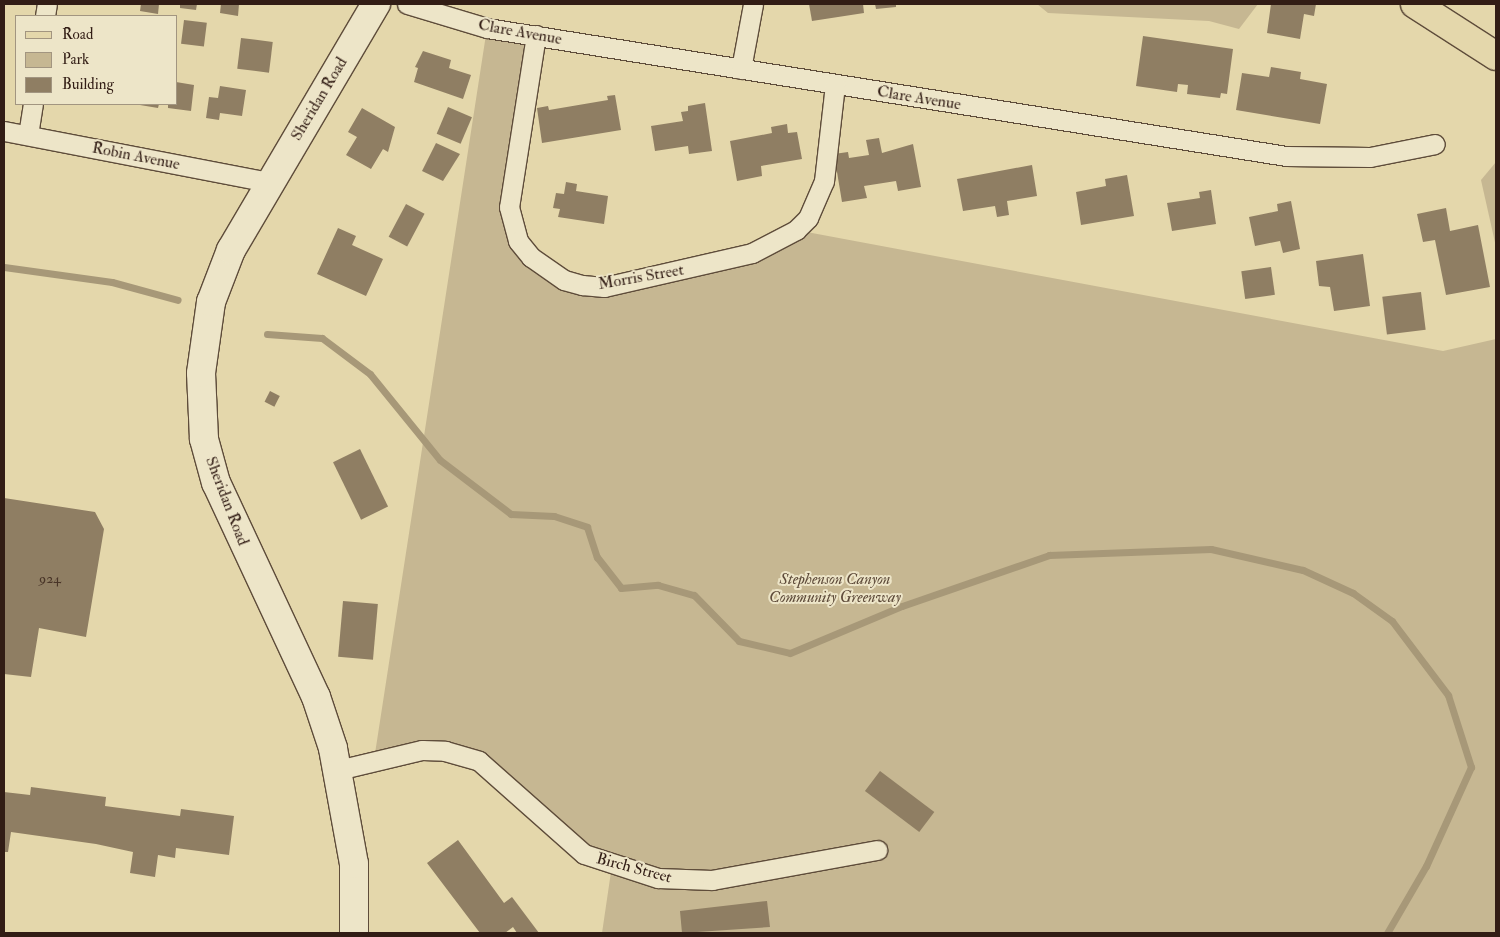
<!DOCTYPE html>
<html>
<head>
<meta charset="utf-8">
<style>
  body { margin:0 }
  #map { position:relative; width:1500px; height:937px; overflow:hidden; background:#e4d7ab; font-family:"IM FELL Double Pica",serif }
  div>[style] { position:absolute }
  .green>* { inset:0; background:#c6b792 }
  .stream>* { height:7px; margin:-3.5px; padding:0 3.5px; transform-origin:3.5px; border-radius:3.5px; background:#a79878 }
  .building>* { inset:0; background:#8f7e63; transform-origin:0 0 }
  .roads { filter:drop-shadow(1px 0 #5e4c3a) drop-shadow(-1px 0 #5e4c3a) drop-shadow(0 1px #5e4c3a) drop-shadow(0 -1px #5e4c3a) }
  .minor>* { height:19px; margin:-9.5px; padding:0 9.5px; transform-origin:9.5px; border-radius:9.5px; background:#ede5c8 }
  .secondary>* { height:28px; margin:-14px; padding:0 14px; transform-origin:14px; border-radius:14px; background:#ede5c8 }
  .primary>* { height:28px; margin:-14px; padding:0 14px; transform-origin:14px; border-radius:14px; background:#e4d7ab }
  span { translate:-50% -50%; white-space:nowrap; text-align:center; line-height:1.15; -webkit-text-stroke:4px #ede5c8; paint-order:stroke }
  .number-label { font-size:14px; color:#493528 }
  .number-label span { -webkit-text-stroke-width:0 }
  .street-label { font-size:16px; color:#321d15 }
  .park-label { font-size:16px; color:#5e4b3a; font-style:italic }
  .frame { position:absolute; inset:0; border:5px solid #321d15; pointer-events:none }
  .legend { position:absolute; left:15px; top:15px; width:162px; height:90px; box-sizing:border-box; background:#ede5c8; border:1px solid #a29580; margin:0; padding:6px 9px; list-style:none; font-size:15px; color:#321d15 }
  .legend li { display:flex; align-items:center; gap:10px; height:25px }
  .legend b { width:25px; border:1px solid #a29580 }
</style>
</head>
<body>
<div id="map">
  <div class="green">
    <i style="clip-path:polygon(1037px 4px,1258px 4px,1239px 29px,1209px 21px,1048px 13px)"></i>
    <i style="clip-path:polygon(487px 28px,536px 35px,509px 190px,531px 257px,604px 287px,796px 230px,1443px 351px,1496px 339px,1496px 933px,602px 933px,612px 865px,466px 757px,374px 760px)"></i>
    <i style="clip-path:polygon(1496px 162px,1496px 247px,1481px 180px)"></i>
  </div>
  <div class="stream">
    <i style="left:4px;top:267px;width:109px;rotate:7.9deg"></i>
    <i style="left:112px;top:282px;width:68px;rotate:15.3deg"></i>
    <i style="left:267px;top:334px;width:55px;rotate:4.2deg"></i>
    <i style="left:322px;top:338px;width:60px;rotate:36.9deg"></i>
    <i style="left:370px;top:374px;width:111px;rotate:50.9deg"></i>
    <i style="left:440px;top:460px;width:89px;rotate:37.3deg"></i>
    <i style="left:511px;top:514px;width:43px;rotate:2.7deg"></i>
    <i style="left:554px;top:516px;width:35px;rotate:18deg"></i>
    <i style="left:587px;top:527px;width:32px;rotate:72deg"></i>
    <i style="left:597px;top:557px;width:39px;rotate:52deg"></i>
    <i style="left:621px;top:588px;width:37px;rotate:-5deg"></i>
    <i style="left:658px;top:585px;width:37px;rotate:16deg"></i>
    <i style="left:694px;top:595px;width:64px;rotate:45.6deg"></i>
    <i style="left:739px;top:641px;width:52px;rotate:13.2deg"></i>
    <i style="left:790px;top:653px;width:121px;rotate:-22.8deg"></i>
    <i style="left:902px;top:606px;width:156px;rotate:-19.1deg"></i>
    <i style="left:1049px;top:555px;width:162px;rotate:-2.1deg"></i>
    <i style="left:1211px;top:549px;width:94px;rotate:12.9deg"></i>
    <i style="left:1303px;top:570px;width:55px;rotate:24.7deg"></i>
    <i style="left:1353px;top:593px;width:48px;rotate:35.7deg"></i>
    <i style="left:1392px;top:621px;width:93px;rotate:52.9deg"></i>
    <i style="left:1448px;top:695px;width:76px;rotate:72.3deg"></i>
    <i style="left:1471px;top:767px;width:109px;rotate:114.4deg"></i>
    <i style="left:1426px;top:866px;width:78px;rotate:120.2deg"></i>
  </div>
  <div class="building">
    <i style="clip-path:polygon(141px 4px,159px 4px,158px 14px,140px 11px)"></i>
    <i style="clip-path:polygon(180px 4px,197px 4px,196px 10px,180px 8px)"></i>
    <i style="clip-path:polygon(221px 4px,239px 4px,238px 16px,220px 13px)"></i>
    <i style="clip-path:polygon(809px 4px,863px 4px,864px 13px,812px 21px)"></i>
    <i style="clip-path:polygon(875px 4px,896px 4px,896px 7px,876px 9px)"></i>
    <i style="clip-path:polygon(1271px 4px,1316px 4px,1314px 16px,1304px 14px,1300px 39px,1267px 33px)"></i>
    <i style="left:184px;top:20px;width:23px;height:24px;rotate:7deg"></i>
    <i style="clip-path:polygon(1143px 36px,1233px 49px,1227px 94px,1221px 93px,1220px 98px,1187px 94px,1188px 85px,1178px 84px,1177px 92px,1136px 86px)"></i>
    <i style="left:241px;top:38px;width:32px;height:31px;rotate:7deg"></i>
    <i style="clip-path:polygon(423px 51px,451px 60px,449px 68px,471px 75px,463px 99px,414px 82px,418px 68px,415px 67px)"></i>
    <i style="clip-path:polygon(1271px 67px,1301px 72px,1300px 79px,1327px 84px,1320px 124px,1236px 110px,1242px 73px,1269px 77px)"></i>
    <i style="clip-path:polygon(176px 82px,194px 85px,191px 111px,168px 108px,168px 104px,176px 104px)"></i>
    <i style="clip-path:polygon(220px 86px,246px 90px,242px 116px,220px 113px,219px 120px,206px 118px,209px 97px,218px 98px)"></i>
    <i style="clip-path:polygon(615px 95px,621px 130px,542px 143px,537px 108px,548px 106px,549px 110px,608px 100px,607px 96px)"></i>
    <i style="clip-path:polygon(705px 103px,712px 151px,689px 154px,688px 146px,655px 151px,651px 126px,683px 121px,681px 112px,688px 111px,688px 106px)"></i>
    <i style="clip-path:polygon(134px 104px,159px 104px,158px 108px)"></i>
    <i style="left:448px;top:107px;width:26px;height:29px;rotate:23deg"></i>
    <i style="clip-path:polygon(362px 108px,395px 127px,388px 152px,383px 149px,371px 169px,346px 155px,357px 137px,348px 132px)"></i>
    <i style="clip-path:polygon(787px 124px,788px 133px,797px 132px,802px 159px,761px 166px,762px 176px,737px 181px,730px 141px,772px 133px,771px 127px)"></i>
    <i style="clip-path:polygon(879px 138px,882px 153px,913px 144px,921px 187px,898px 191px,896px 181px,864px 186px,867px 198px,842px 202px,834px 154px,848px 152px,849px 158px,869px 155px,866px 140px)"></i>
    <i style="clip-path:polygon(436px 143px,460px 154px,443px 181px,422px 171px)"></i>
    <i style="clip-path:polygon(1032px 165px,1037px 196px,1007px 201px,1009px 215px,997px 217px,995px 206px,963px 211px,957px 179px)"></i>
    <i style="clip-path:polygon(1127px 175px,1134px 216px,1081px 225px,1076px 192px,1106px 186px,1105px 179px)"></i>
    <i style="clip-path:polygon(566px 182px,577px 184px,576px 191px,608px 196px,604px 224px,558px 217px,560px 209px,553px 208px,556px 193px,564px 194px)"></i>
    <i style="clip-path:polygon(1211px 190px,1216px 224px,1172px 231px,1167px 203px,1200px 198px,1199px 192px)"></i>
    <i style="clip-path:polygon(1291px 201px,1300px 249px,1283px 253px,1280px 241px,1255px 246px,1249px 217px,1278px 211px,1277px 204px)"></i>
    <i style="left:406px;top:204px;width:21px;height:37px;rotate:28deg"></i>
    <i style="clip-path:polygon(1446px 208px,1450px 231px,1478px 225px,1490px 287px,1446px 295px,1435px 240px,1423px 242px,1417px 214px)"></i>
    <i style="clip-path:polygon(338px 228px,356px 236px,352px 245px,383px 259px,366px 296px,317px 274px)"></i>
    <i style="clip-path:polygon(1363px 254px,1370px 306px,1334px 311px,1330px 287px,1319px 286px,1316px 261px)"></i>
    <i style="left:1271px;top:267px;width:28px;height:30px;rotate:82deg"></i>
    <i style="left:1421px;top:292px;width:38px;height:39px;rotate:83deg"></i>
    <i style="left:270px;top:391px;width:11px;height:12px;rotate:27deg"></i>
    <i style="left:360px;top:449px;width:64px;height:30px;rotate:64deg"></i>
    <i style="clip-path:polygon(4px 498px,95px 512px,104px 529px,86px 637px,39px 628px,31px 677px,4px 674px)"></i>
    <i style="left:343px;top:601px;width:35px;height:56px;rotate:5deg"></i>
    <i style="left:880px;top:771px;width:68px;height:25px;rotate:37deg"></i>
    <i style="clip-path:polygon(31px 787px,106px 797px,105px 806px,180px 816px,181px 809px,234px 816px,229px 855px,176px 848px,175px 858px,158px 855px,155px 877px,130px 873px,133px 852px,96px 844px,11px 832px,8px 852px,4px 852px,4px 792px,30px 795px)"></i>
    <i style="clip-path:polygon(458px 840px,504px 903px,512px 897px,539px 933px,517px 933px,513px 927px,505px 933px,480px 933px,427px 863px)"></i>
    <i style="clip-path:polygon(767px 901px,770px 927px,682px 933px,680px 911px)"></i>
  </div>
  <div class="roads">
    <div class="minor">
      <i style="left:407px;top:4px;width:84px;rotate:16.7deg"></i>
      <i style="left:487px;top:28px;width:809px;rotate:9.1deg"></i>
      <i style="left:1286px;top:156px;width:84px;rotate:0.7deg"></i>
      <i style="left:1370px;top:157px;width:66px;rotate:-11.3deg"></i>
      <i style="left:45px;top:16px;width:12px;rotate:-81deg"></i>
      <i style="left:536px;top:35px;width:174px;rotate:98.9deg"></i>
      <i style="left:509px;top:207px;width:35px;rotate:75deg"></i>
      <i style="left:518px;top:241px;width:21px;rotate:51deg"></i>
      <i style="left:531px;top:257px;width:40px;rotate:34.9deg"></i>
      <i style="left:564px;top:280px;width:19px;rotate:16deg"></i>
      <i style="left:582px;top:285px;width:22px;rotate:5deg"></i>
      <i style="left:604px;top:287px;width:152px;rotate:-12.9deg"></i>
      <i style="left:752px;top:253px;width:50px;rotate:-27.6deg"></i>
      <i style="left:796px;top:230px;width:17px;rotate:-45deg"></i>
      <i style="left:808px;top:218px;width:40px;rotate:-66.6deg"></i>
      <i style="left:824px;top:181px;width:97px;rotate:-83.5deg"></i>
      <i style="left:741px;top:69px;width:66px;rotate:-79.5deg"></i>
      <i style="left:4px;top:131px;width:270px;rotate:10.9deg"></i>
      <i style="left:28px;top:135px;width:31px;rotate:-81deg"></i>
      <i style="left:338px;top:770px;width:86px;rotate:-13.4deg"></i>
      <i style="left:422px;top:750px;width:23px;rotate:2deg"></i>
      <i style="left:445px;top:751px;width:35px;rotate:16deg"></i>
      <i style="left:479px;top:761px;width:140px;rotate:41.5deg"></i>
      <i style="left:584px;top:854px;width:78px;rotate:18deg"></i>
      <i style="left:658px;top:878px;width:54px;rotate:2.1deg"></i>
      <i style="left:712px;top:880px;width:168px;rotate:-10.3deg"></i>
    </div>
    <div class="secondary">
      <i style="left:354px;top:933px;width:69px;rotate:-90deg"></i>
      <i style="left:354px;top:864px;width:118px;rotate:-100.3deg"></i>
      <i style="left:333px;top:748px;width:54px;rotate:-108.4deg"></i>
      <i style="left:316px;top:697px;width:236px;rotate:-115deg"></i>
      <i style="left:216px;top:483px;width:46px;rotate:-105.3deg"></i>
      <i style="left:204px;top:439px;width:66px;rotate:-92.6deg"></i>
      <i style="left:201px;top:373px;width:72px;rotate:-82deg"></i>
      <i style="left:211px;top:302px;width:56px;rotate:-69deg"></i>
      <i style="left:231px;top:250px;width:286px;rotate:-59.5deg"></i>
    </div>
    <div class="primary">
      <i style="left:1415px;top:4px;width:96px;rotate:32.7deg"></i>
    </div>
  </div>
  <div class="number-label">
    <span style="left:50px;top:579px">924</span>
  </div>
  <div class="street-label">
    <span style="left:520px;top:32px;rotate:10deg">Clare Avenue</span>
    <span style="left:919px;top:98px;rotate:9deg">Clare Avenue</span>
    <span style="left:319px;top:99px;rotate:-59deg">Sheridan Road</span>
    <span style="left:136px;top:156px;rotate:11deg">Robin Avenue</span>
    <span style="left:641px;top:277px;rotate:-10deg">Morris Street</span>
    <span style="left:227px;top:501px;rotate:69deg">Sheridan Road</span>
    <span style="left:634px;top:868px;rotate:15deg">Birch Street</span>
  </div>
  <div class="park-label">
    <span style="left:835px;top:588px">Stephenson Canyon<br>Community Greenway</span>
  </div>
  <div class="frame"></div>
  <ul class="legend">
  <li><b style="height:6px;background:#e4d7ab"></b>Road</li>
  <li><b style="height:14px;background:#c6b792"></b>Park</li>
  <li><b style="height:14px;background:#8f7e63"></b>Building</li>
  </ul>
</div>
</body>
</html>
